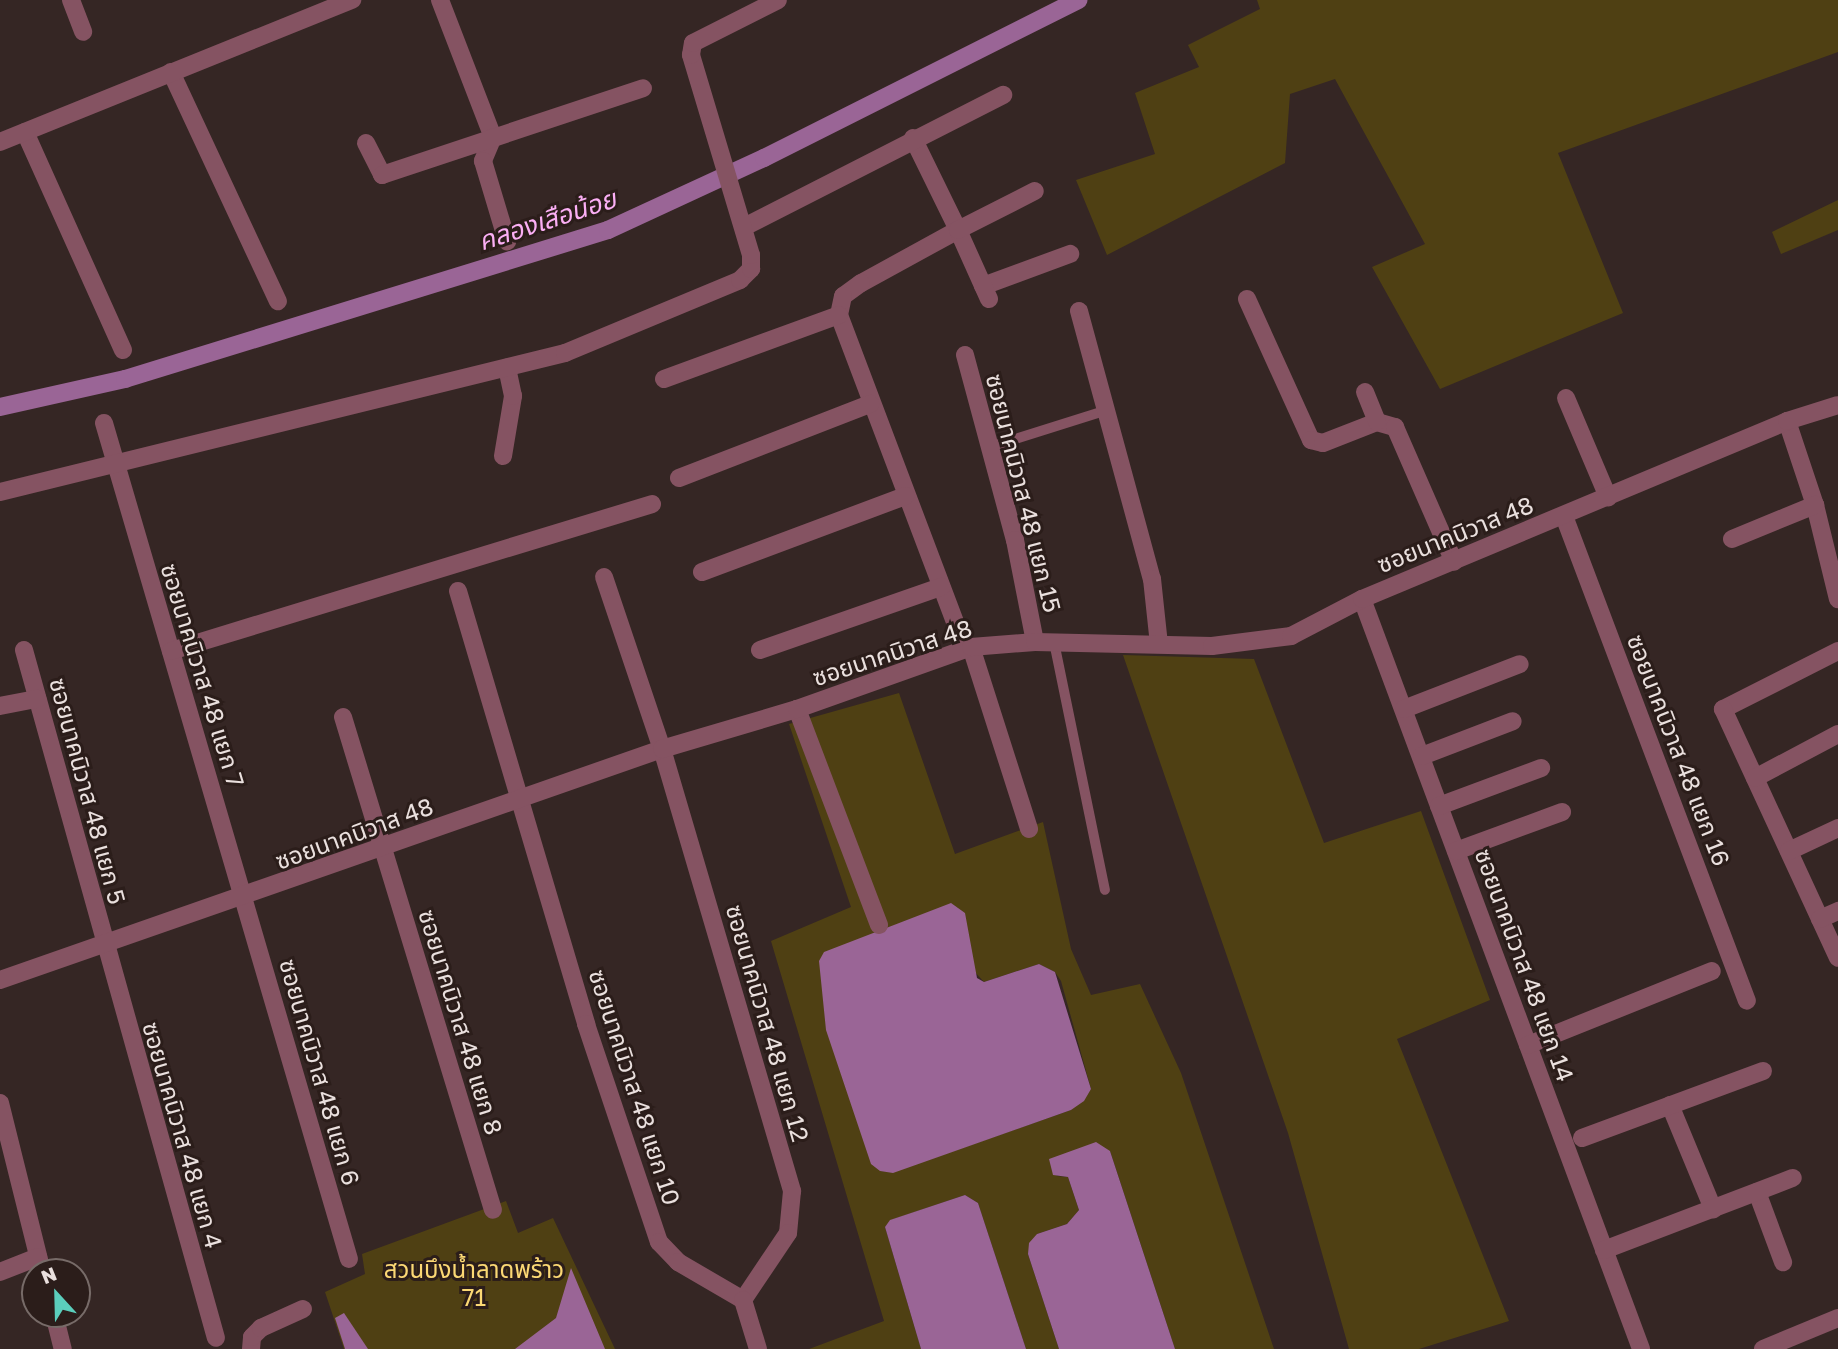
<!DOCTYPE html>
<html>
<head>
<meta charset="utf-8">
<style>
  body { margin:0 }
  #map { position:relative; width:1838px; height:1349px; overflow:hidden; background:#352624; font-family:"Golos Text","Noto Sans Thai",sans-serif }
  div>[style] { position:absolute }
  .green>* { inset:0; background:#4f4013 }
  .water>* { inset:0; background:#9a6596 }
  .canal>* { height:18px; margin:-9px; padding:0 9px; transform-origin:9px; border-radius:9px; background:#9a6596 }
  .lane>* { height:10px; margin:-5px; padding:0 5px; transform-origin:5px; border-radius:5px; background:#855362 }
  .street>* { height:18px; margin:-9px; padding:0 9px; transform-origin:9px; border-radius:9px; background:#855362 }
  span { translate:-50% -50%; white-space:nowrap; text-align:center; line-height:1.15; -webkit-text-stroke:6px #2b1d1a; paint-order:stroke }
  .street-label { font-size:24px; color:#eae0de }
  .park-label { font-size:24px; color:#fbd874 }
  .water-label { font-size:26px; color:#fbaff5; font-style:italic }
  .north { position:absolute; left:21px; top:1258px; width:70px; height:70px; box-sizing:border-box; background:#2b1d1a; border:2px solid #776b68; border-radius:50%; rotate:338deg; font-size:19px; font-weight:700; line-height:28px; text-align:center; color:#eae0de }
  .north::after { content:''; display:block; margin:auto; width:24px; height:32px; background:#5bcebc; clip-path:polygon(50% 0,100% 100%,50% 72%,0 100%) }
</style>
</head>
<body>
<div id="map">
  <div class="green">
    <i style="clip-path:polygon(1257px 0,1838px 0,1838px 52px,1558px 153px,1623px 313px,1440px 389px,1372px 267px,1425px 244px,1335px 79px,1290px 94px,1285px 163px,1107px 255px,1076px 180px,1155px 154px,1135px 93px,1199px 67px,1188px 45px,1260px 9px)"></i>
    <i style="clip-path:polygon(1838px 200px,1838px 230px,1781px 254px,1772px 232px)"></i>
    <i style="clip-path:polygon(1123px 655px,1254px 659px,1324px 843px,1421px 811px,1490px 1000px,1397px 1039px,1509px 1321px,1419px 1349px,1349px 1349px,1288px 1133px)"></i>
    <i style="clip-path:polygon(evenodd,899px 693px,955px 854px,1043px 822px,1071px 949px,1091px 995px,1140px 984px,1181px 1073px,1274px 1349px,1175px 1349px,1110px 1151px,1056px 1176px,1068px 1177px,1079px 1210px,1067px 1224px,1037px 1234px,1028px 1254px,1059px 1349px,1026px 1349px,978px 1203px,965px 1195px,891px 1220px,885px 1227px,921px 1349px,809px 1349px,884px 1321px,771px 941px,851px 907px,789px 724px,899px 693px,1039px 964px,1055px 972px,1061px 981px,1091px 1089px,1071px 1110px,893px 1172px,880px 1171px,974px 971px,984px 982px,1039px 964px)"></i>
    <i style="clip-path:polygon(506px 1201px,518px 1233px,553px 1218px,615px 1349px,344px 1349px,325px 1292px,365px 1274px,362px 1254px)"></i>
  </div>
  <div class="water">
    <i style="clip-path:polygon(951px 903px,965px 913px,977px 978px,984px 982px,1039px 964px,1055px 972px,1091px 1089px,1084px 1101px,1071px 1110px,893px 1173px,880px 1171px,871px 1164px,826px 1030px,819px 961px,824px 952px)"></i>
    <i style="clip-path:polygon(1096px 1142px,1110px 1151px,1175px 1349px,1059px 1349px,1028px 1254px,1029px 1243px,1037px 1234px,1067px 1224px,1079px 1210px,1068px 1177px,1053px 1175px,1049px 1159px)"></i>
    <i style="clip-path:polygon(965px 1195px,978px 1203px,1026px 1349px,921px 1349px,885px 1227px,890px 1220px)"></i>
    <i style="clip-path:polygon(571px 1268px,605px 1349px,515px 1349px,556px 1318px)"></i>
    <i style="clip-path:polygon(344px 1313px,368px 1349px,345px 1349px,335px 1318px)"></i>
  </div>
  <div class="canal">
    <i style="left:0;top:407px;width:128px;rotate:-12.6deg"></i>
    <i style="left:125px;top:379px;width:505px;rotate:-17.14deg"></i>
    <i style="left:608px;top:230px;width:172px;rotate:-24.8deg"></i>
    <i style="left:764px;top:158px;width:352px;rotate:-26.7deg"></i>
  </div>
  <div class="lane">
    <i style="left:990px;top:447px;width:123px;rotate:-17.5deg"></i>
    <i style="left:1054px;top:642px;width:253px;rotate:78.4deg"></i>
  </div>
  <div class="street">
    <i style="left:71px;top:0;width:34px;rotate:69deg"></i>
    <i style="left:440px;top:0;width:147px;rotate:68.9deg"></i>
    <i style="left:171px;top:72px;width:253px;rotate:65deg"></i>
    <i style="left:25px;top:132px;width:239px;rotate:65.8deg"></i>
    <i style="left:493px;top:137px;width:26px;rotate:113deg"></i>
    <i style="left:483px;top:161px;width:84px;rotate:73.3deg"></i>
    <i style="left:913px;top:138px;width:102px;rotate:63.9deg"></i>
    <i style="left:958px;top:230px;width:111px;rotate:151.3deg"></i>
    <i style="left:861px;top:283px;width:22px;rotate:144deg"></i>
    <i style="left:843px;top:296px;width:19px;rotate:102deg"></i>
    <i style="left:839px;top:315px;width:357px;rotate:69.3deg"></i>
    <i style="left:0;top:142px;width:380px;rotate:-22deg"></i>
    <i style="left:366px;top:143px;width:36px;rotate:63deg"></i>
    <i style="left:382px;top:175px;width:275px;rotate:-18.4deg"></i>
    <i style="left:744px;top:227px;width:291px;rotate:-27deg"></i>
    <i style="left:983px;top:286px;width:93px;rotate:-20.2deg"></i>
    <i style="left:989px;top:299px;width:76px;rotate:-114.2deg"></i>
    <i style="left:958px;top:230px;width:86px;rotate:-26.9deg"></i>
    <i style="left:1247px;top:299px;width:155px;rotate:65.6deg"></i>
    <i style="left:1311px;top:440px;width:12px;rotate:14deg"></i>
    <i style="left:1323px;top:443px;width:58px;rotate:-21.3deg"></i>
    <i style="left:1377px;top:422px;width:19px;rotate:16deg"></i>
    <i style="left:1395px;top:427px;width:147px;rotate:66.4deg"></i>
    <i style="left:1079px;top:311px;width:278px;rotate:74.8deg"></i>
    <i style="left:1152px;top:579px;width:65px;rotate:83.9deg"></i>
    <i style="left:965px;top:355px;width:192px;rotate:74.9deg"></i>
    <i style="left:1015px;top:540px;width:104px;rotate:78.9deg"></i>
    <i style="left:664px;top:379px;width:186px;rotate:-20.1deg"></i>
    <i style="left:1365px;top:392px;width:32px;rotate:68deg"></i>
    <i style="left:1566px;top:398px;width:108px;rotate:67deg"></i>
    <i style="left:1787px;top:421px;width:89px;rotate:71.6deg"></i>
    <i style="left:1815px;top:505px;width:97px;rotate:76.3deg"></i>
    <i style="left:104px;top:423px;width:871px;rotate:73.67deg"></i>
    <i style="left:503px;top:456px;width:61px;rotate:-80.5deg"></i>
    <i style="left:513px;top:396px;width:29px;rotate:-102deg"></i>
    <i style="left:679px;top:478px;width:205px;rotate:-21.2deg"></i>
    <i style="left:0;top:492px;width:582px;rotate:-13.82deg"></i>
    <i style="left:565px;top:353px;width:190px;rotate:-22.6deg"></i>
    <i style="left:740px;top:280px;width:16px;rotate:-45deg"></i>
    <i style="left:751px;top:269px;width:14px;rotate:-90deg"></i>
    <i style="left:751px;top:255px;width:209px;rotate:-106.7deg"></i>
    <i style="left:691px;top:55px;width:12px;rotate:-81deg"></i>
    <i style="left:693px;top:43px;width:95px;rotate:-26.8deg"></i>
    <i style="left:1564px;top:516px;width:518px;rotate:69.33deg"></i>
    <i style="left:1732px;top:539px;width:90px;rotate:-22.3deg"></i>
    <i style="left:702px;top:572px;width:217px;rotate:-20.5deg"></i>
    <i style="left:604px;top:577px;width:182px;rotate:71.4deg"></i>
    <i style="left:662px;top:749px;width:461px;rotate:73.6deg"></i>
    <i style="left:792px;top:1191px;width:42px;rotate:95.4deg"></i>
    <i style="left:788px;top:1233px;width:81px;rotate:123.9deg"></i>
    <i style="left:458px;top:591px;width:452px;rotate:73.5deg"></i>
    <i style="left:586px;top:1024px;width:230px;rotate:71.5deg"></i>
    <i style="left:659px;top:1242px;width:28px;rotate:46deg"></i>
    <i style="left:678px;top:1262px;width:75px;rotate:30.3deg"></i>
    <i style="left:743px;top:1300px;width:51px;rotate:73deg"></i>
    <i style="left:1362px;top:599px;width:800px;rotate:69.59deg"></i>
    <i style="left:971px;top:647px;width:191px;rotate:72.3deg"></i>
    <i style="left:24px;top:650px;width:714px;rotate:74.41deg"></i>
    <i style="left:760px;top:650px;width:192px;rotate:-19.2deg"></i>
    <i style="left:171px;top:651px;width:503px;rotate:-16.99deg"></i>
    <i style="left:1838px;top:651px;width:129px;rotate:153.2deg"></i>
    <i style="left:1723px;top:709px;width:274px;rotate:65.2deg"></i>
    <i style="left:0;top:706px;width:38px;rotate:-11deg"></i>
    <i style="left:797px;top:709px;width:231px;rotate:69.2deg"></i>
    <i style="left:1404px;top:709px;width:124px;rotate:-21.2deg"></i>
    <i style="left:343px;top:717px;width:515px;rotate:73.08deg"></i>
    <i style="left:1422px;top:756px;width:97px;rotate:-21deg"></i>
    <i style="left:1755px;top:778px;width:94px;rotate:-27.9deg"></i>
    <i style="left:1439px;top:806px;width:109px;rotate:-20.4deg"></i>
    <i style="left:1456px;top:851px;width:113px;rotate:-20.2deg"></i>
    <i style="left:1789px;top:851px;width:54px;rotate:-25.1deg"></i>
    <i style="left:1820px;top:919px;width:20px;rotate:-24deg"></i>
    <i style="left:0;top:980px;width:701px;rotate:-19.24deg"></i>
    <i style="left:662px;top:749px;width:141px;rotate:-16.5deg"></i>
    <i style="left:797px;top:709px;width:185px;rotate:-19.6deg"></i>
    <i style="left:971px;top:647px;width:64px;rotate:-4.5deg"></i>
    <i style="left:1035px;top:642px;width:177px;rotate:1.3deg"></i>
    <i style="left:1212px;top:646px;width:80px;rotate:-7.2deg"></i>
    <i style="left:1291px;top:636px;width:80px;rotate:-27.5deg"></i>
    <i style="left:1362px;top:599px;width:461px;rotate:-22.7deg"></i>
    <i style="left:1787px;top:421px;width:53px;rotate:-17.4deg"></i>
    <i style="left:1528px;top:1045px;width:198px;rotate:-21.9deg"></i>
    <i style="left:0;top:1103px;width:174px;rotate:76deg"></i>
    <i style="left:1670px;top:1105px;width:113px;rotate:67.5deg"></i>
    <i style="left:1582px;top:1138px;width:193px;rotate:-20.3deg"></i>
    <i style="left:1757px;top:1192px;width:75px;rotate:69.6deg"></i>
    <i style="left:1604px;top:1250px;width:202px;rotate:-20.9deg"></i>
    <i style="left:0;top:1272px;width:41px;rotate:-21.5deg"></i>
    <i style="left:54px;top:1314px;width:36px;rotate:76deg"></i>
    <i style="left:251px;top:1349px;width:12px;rotate:-85deg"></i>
    <i style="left:252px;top:1337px;width:13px;rotate:-45deg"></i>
    <i style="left:261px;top:1328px;width:46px;rotate:-24.3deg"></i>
    <i style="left:1763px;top:1349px;width:81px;rotate:-22.5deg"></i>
  </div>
  <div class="street-label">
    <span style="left:1024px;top:493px;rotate:76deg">ซอยนาคนิวาส 48 แยก 15</span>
    <span style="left:1455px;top:534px;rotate:-22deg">ซอยนาคนิวาส 48</span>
    <span style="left:892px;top:652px;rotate:-18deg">ซอยนาคนิวาส 48</span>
    <span style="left:203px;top:675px;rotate:73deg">ซอยนาคนิวาส 48 แยก 7</span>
    <span style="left:1679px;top:750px;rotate:69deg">ซอยนาคนิวาส 48 แยก 16</span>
    <span style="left:88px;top:791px;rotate:75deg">ซอยนาคนิวาส 48 แยก 5</span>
    <span style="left:354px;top:833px;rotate:-20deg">ซอยนาคนิวาส 48</span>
    <span style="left:1525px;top:965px;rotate:70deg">ซอยนาคนิวาส 48 แยก 14</span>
    <span style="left:461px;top:1022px;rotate:73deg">ซอยนาคนิวาส 48 แยก 8</span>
    <span style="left:768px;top:1023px;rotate:74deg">ซอยนาคนิวาส 48 แยก 12</span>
    <span style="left:320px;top:1072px;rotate:74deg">ซอยนาคนิวาส 48 แยก 6</span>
    <span style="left:635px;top:1087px;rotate:72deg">ซอยนาคนิวาส 48 แยก 10</span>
    <span style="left:183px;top:1135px;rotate:74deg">ซอยนาคนิวาส 48 แยก 4</span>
  </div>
  <div class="park-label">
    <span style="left:474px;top:1283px">สวนบึงน้ำลาดพร้าว<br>71</span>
  </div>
  <div class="water-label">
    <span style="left:547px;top:220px;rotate:-18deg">คลองเสือน้อย</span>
  </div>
  <div class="north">N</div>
</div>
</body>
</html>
